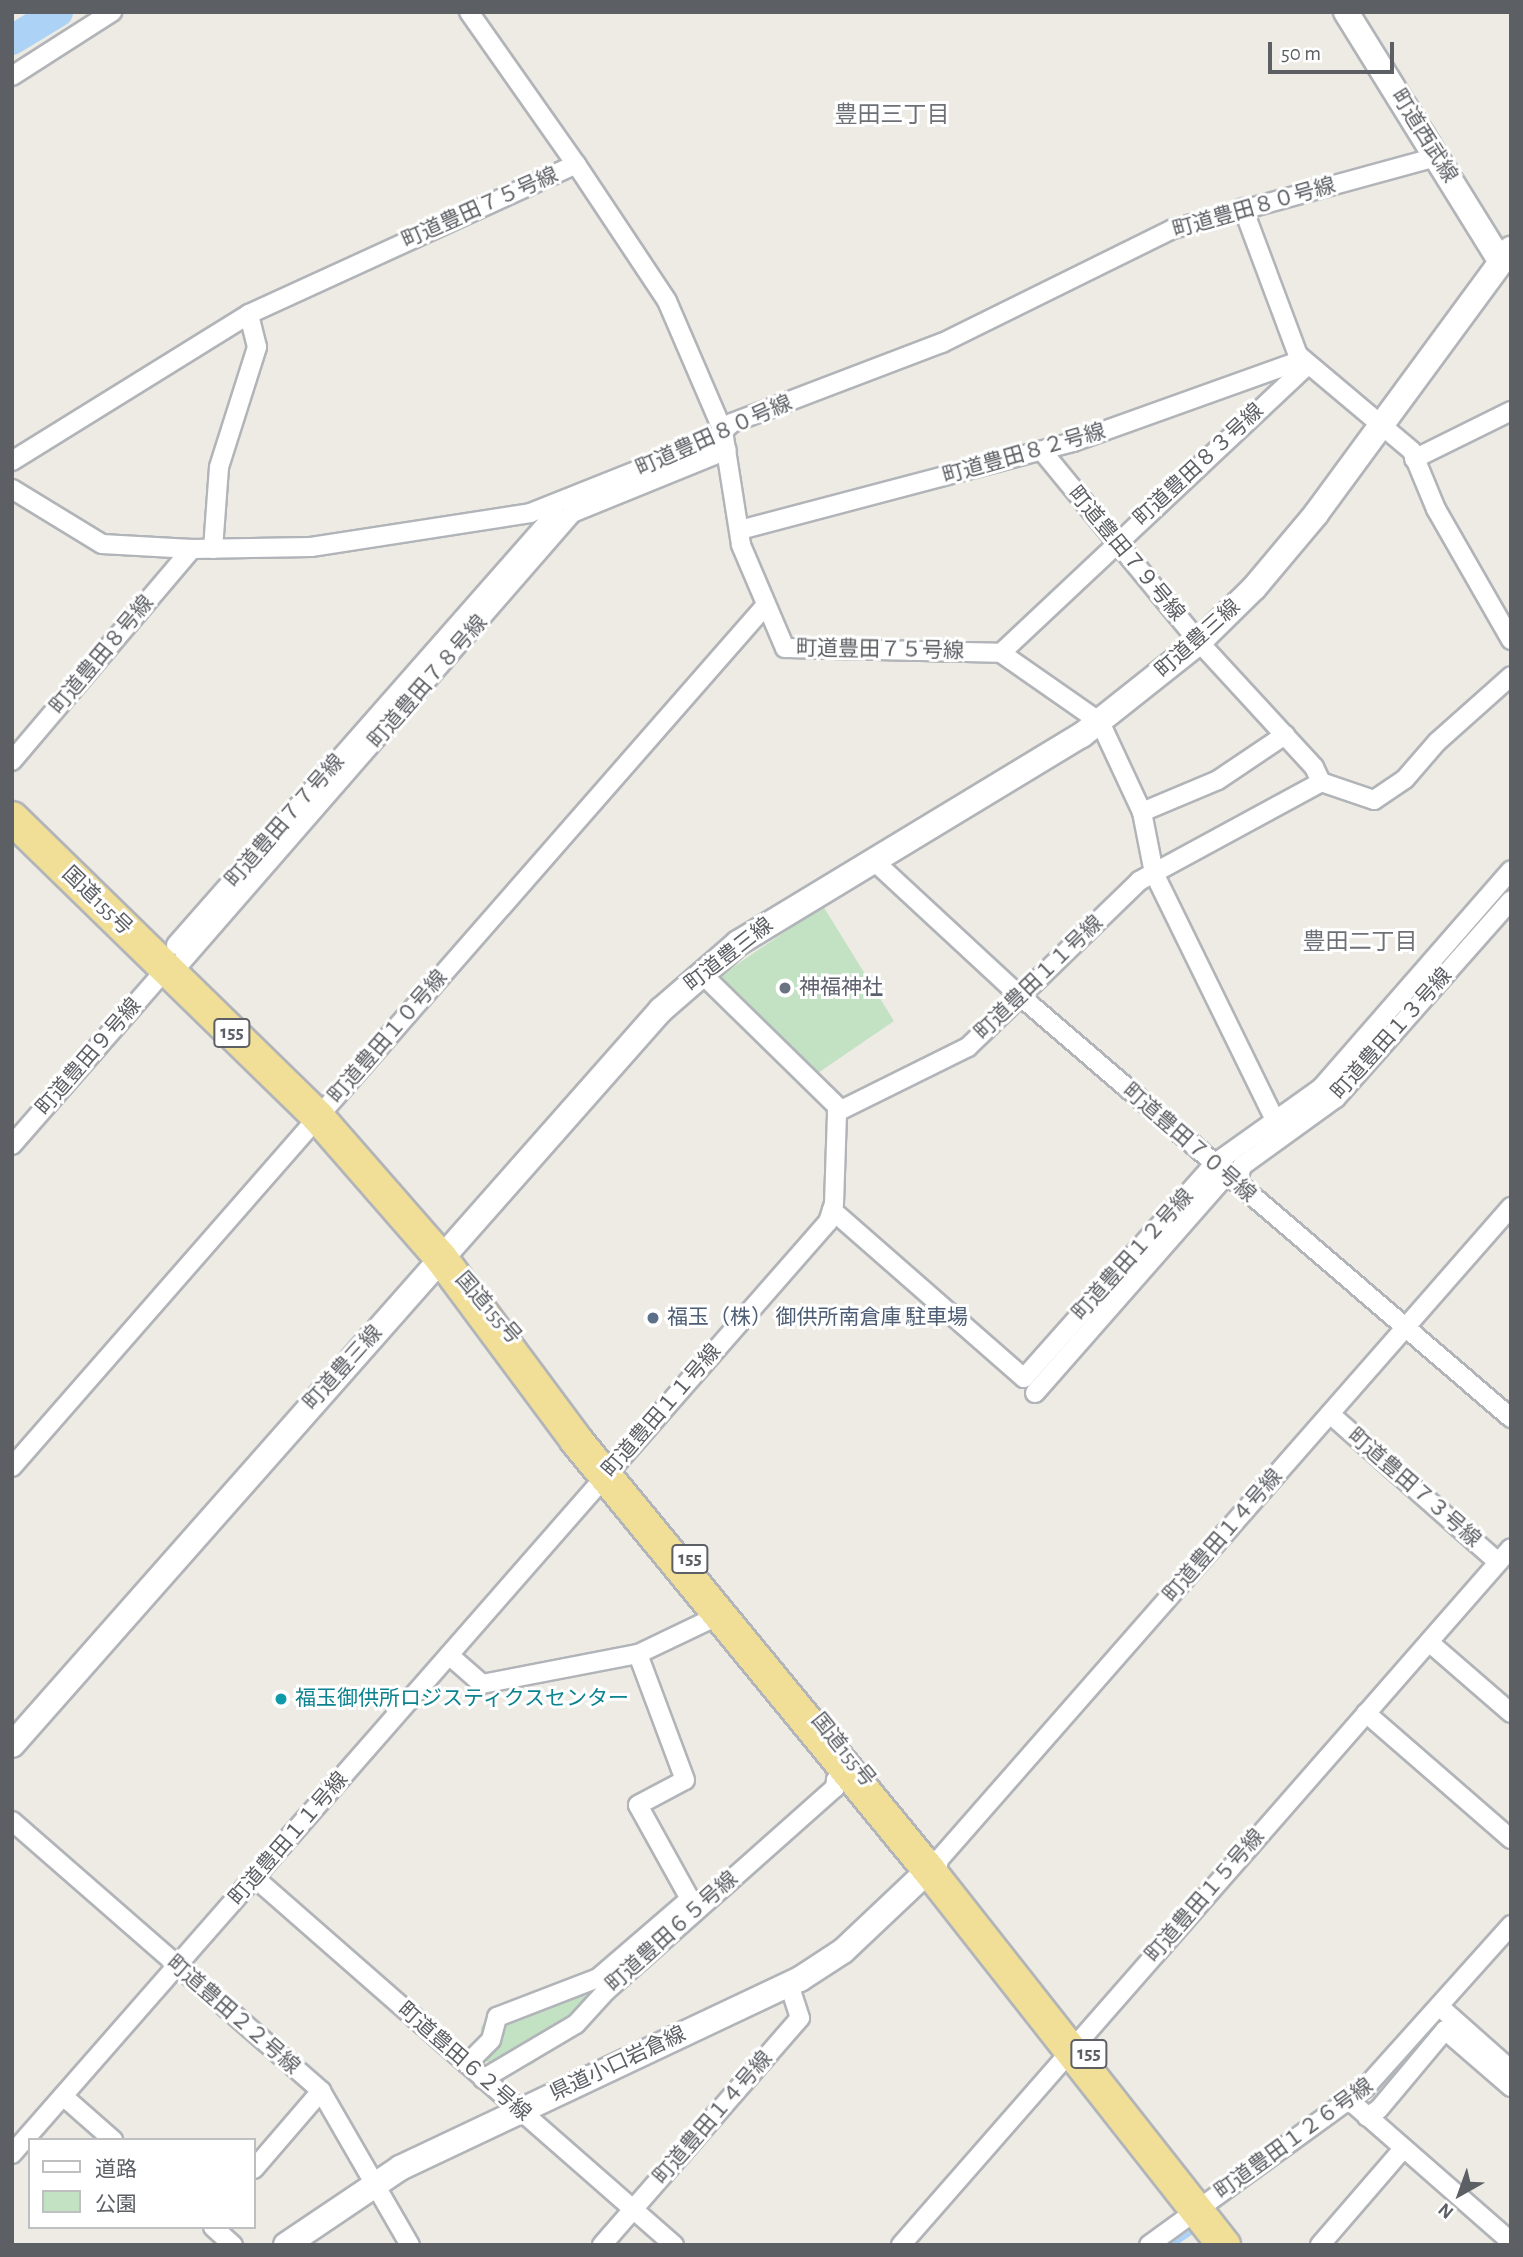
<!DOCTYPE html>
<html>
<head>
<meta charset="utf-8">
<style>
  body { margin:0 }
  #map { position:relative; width:1523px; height:2257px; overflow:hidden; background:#edebe4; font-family:"Alegreya Sans","Noto Sans JP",sans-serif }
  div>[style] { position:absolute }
  .green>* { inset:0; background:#c3e2c4 }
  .stream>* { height:5px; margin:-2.5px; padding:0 2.5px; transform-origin:2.5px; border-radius:2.5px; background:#acd2f5 }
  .river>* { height:30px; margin:-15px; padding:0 15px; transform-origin:15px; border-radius:15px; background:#acd2f5 }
  .roads { filter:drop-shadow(2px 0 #b1b4b8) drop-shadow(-2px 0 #b1b4b8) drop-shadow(0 2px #b1b4b8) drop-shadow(0 -2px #b1b4b8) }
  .street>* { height:18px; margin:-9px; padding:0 9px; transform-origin:9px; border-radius:9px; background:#fff }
  .secondary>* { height:24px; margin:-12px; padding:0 12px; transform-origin:12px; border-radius:12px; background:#fff }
  .highway>* { height:32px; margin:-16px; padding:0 16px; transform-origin:16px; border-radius:16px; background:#f1de97 }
  .dots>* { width:19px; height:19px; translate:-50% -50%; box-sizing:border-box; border:4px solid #fff; border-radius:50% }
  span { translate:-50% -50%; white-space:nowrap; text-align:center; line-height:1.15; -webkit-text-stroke:6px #fff; paint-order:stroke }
  .shield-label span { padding:2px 5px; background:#fff; border:2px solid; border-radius:5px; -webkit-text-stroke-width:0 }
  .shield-label { font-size:19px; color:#5c5f63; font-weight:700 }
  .street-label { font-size:21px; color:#5c5f63 }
  .worship-label { font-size:21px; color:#5b616d }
  .left { translate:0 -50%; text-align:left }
  .service-label { font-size:21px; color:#4e5e75 }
  .culture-label { font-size:21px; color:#0d838f }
  .neighbourhood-label { font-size:23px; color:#6d7175 }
  .frame { position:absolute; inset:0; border:14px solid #5c5f63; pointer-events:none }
  .legend { position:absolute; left:28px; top:2138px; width:228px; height:91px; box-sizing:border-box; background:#fff; border:2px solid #bebfc1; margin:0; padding:9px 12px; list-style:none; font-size:21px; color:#5c5f63 }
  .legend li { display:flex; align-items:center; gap:14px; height:35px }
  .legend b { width:35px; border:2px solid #bebfc1 }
  .north { position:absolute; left:1425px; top:2159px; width:70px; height:70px; -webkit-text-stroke:5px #fff; paint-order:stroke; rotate:220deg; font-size:19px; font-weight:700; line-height:28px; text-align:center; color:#5c5f63 }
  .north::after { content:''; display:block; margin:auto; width:24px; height:32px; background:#5c5f63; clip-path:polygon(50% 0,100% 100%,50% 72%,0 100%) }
  .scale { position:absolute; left:1268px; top:42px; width:126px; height:32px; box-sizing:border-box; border:4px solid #5c5f63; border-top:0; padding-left:9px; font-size:21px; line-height:24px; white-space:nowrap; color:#5c5f63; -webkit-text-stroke:5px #fff; paint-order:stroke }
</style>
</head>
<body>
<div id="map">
  <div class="green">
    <i style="clip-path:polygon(823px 906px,894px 1021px,815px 1075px,720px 984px,720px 976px)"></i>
    <i style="clip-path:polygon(559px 1984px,586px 1996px,580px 2019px,558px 2045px,531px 2065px,512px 2067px,480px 2060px,481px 2027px,495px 2009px,518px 2006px)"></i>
  </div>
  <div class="stream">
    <i style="left:1171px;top:2245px;width:23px;rotate:-34deg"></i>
  </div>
  <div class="river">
    <i style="left:12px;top:40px;width:54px;rotate:-31.3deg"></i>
  </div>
  <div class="roads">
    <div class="street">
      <i style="left:469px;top:12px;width:186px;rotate:54.9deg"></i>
      <i style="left:12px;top:76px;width:119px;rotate:-32.6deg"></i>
      <i style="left:1243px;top:208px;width:157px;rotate:69.5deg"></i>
      <i style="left:1298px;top:355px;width:149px;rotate:40.1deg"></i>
      <i style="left:1412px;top:451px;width:63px;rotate:67.5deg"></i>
      <i style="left:1436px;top:509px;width:151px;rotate:60.2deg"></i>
      <i style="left:1042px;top:451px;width:247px;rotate:50.6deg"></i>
      <i style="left:1199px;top:642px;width:170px;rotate:47.4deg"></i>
      <i style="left:1314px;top:767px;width:17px;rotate:65deg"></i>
      <i style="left:1414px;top:459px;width:108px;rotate:-26.3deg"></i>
      <i style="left:12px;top:461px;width:279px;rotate:-31.8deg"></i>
      <i style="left:249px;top:314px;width:360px;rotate:-24.6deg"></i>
      <i style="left:576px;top:164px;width:164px;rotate:56.4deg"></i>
      <i style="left:667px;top:301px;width:142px;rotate:66.7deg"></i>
      <i style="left:723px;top:431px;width:115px;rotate:81deg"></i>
      <i style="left:741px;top:545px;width:112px;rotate:66.9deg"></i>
      <i style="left:785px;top:648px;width:216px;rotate:1.3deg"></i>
      <i style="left:1001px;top:653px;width:121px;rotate:34.9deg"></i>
      <i style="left:1100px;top:722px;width:99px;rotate:65deg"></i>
      <i style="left:1142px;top:812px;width:62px;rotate:78.9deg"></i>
      <i style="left:1154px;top:873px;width:277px;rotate:63.9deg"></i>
      <i style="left:12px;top:489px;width:105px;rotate:31.4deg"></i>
      <i style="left:102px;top:544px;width:90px;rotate:3.2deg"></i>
      <i style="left:192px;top:549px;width:119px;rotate:-1deg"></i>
      <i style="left:311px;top:547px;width:222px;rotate:-8.8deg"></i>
      <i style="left:530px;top:513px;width:197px;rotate:-21.7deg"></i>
      <i style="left:713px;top:440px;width:25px;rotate:-42deg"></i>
      <i style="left:732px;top:423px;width:225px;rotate:-20.9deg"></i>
      <i style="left:942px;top:343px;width:258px;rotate:-26.3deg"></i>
      <i style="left:1173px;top:229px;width:274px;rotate:-15.3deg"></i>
      <i style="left:740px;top:530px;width:344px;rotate:-14.8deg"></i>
      <i style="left:1073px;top:442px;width:243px;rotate:-19.7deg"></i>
      <i style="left:213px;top:549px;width:82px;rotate:-85.8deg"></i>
      <i style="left:219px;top:467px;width:126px;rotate:-72.4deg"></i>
      <i style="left:257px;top:347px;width:34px;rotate:-104deg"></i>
      <i style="left:1001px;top:653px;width:421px;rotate:-43.2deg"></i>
      <i style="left:12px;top:761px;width:278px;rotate:-49.7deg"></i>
      <i style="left:1142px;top:812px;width:82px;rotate:-22.8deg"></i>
      <i style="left:1218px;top:780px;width:81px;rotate:-33.9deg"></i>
      <i style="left:873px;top:860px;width:199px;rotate:42.8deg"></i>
      <i style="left:1019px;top:995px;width:649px;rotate:40.69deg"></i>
      <i style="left:176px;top:945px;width:571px;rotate:-48.69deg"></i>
      <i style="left:553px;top:516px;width:12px;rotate:-85deg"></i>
      <i style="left:701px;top:973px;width:194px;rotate:44.4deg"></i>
      <i style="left:171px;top:974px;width:611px;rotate:-48.98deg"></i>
      <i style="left:572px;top:513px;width:167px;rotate:-22.1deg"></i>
      <i style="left:12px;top:1145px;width:234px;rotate:-48.8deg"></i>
      <i style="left:832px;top:1210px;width:255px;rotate:41.2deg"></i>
      <i style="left:1024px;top:1378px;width:286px;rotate:-48.4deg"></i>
      <i style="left:1214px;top:1164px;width:131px;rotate:-35.4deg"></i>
      <i style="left:1321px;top:1088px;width:289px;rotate:-48.9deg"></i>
      <i style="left:1035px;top:1393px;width:283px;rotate:-48.7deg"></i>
      <i style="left:1222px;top:1180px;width:16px"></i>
      <i style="left:1238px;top:1180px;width:15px;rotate:-74deg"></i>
      <i style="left:1242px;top:1166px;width:116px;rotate:-35.9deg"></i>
      <i style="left:1336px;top:1098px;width:264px;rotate:-48.5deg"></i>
      <i style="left:1330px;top:1414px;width:224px;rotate:41.4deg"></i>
      <i style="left:12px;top:1467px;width:1144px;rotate:-48.83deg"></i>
      <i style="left:1429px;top:1642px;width:108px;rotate:40.9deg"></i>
      <i style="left:449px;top:1655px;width:44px;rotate:41.3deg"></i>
      <i style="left:482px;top:1684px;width:159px;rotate:-10.9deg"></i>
      <i style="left:638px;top:1654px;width:93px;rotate:-25.5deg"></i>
      <i style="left:1366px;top:1713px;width:192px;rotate:41deg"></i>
      <i style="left:12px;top:1821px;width:410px;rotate:41.1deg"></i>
      <i style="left:321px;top:2091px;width:178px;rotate:60deg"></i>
      <i style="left:935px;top:1864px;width:874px;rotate:-48.76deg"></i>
      <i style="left:255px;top:1878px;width:557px;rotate:41.21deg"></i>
      <i style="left:1440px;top:2007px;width:95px;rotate:41.6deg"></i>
      <i style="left:467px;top:2064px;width:34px;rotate:-45deg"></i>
      <i style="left:491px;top:2040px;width:24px;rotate:-75deg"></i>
      <i style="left:497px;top:2017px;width:108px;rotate:-21.1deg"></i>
      <i style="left:598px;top:1978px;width:121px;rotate:-40.7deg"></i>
      <i style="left:690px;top:1899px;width:107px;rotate:-119deg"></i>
      <i style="left:638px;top:1805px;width:53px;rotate:-28deg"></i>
      <i style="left:685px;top:1780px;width:134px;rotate:-110.5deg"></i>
      <i style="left:483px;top:2079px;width:108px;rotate:-30.6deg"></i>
      <i style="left:576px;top:2024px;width:45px;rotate:-47.7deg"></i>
      <i style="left:606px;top:1991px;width:306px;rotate:-41.6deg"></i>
      <i style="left:835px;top:1788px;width:8px;rotate:-83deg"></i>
      <i style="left:836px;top:1780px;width:16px;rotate:-38deg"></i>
      <i style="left:63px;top:2096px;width:67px;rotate:41.3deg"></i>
      <i style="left:1349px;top:2100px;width:215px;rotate:41.2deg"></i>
      <i style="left:1367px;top:2117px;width:14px;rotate:-34deg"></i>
      <i style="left:1379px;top:2109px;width:103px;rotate:-50.1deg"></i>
      <i style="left:1445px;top:2030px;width:87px;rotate:40.8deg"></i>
      <i style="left:12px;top:2154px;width:1239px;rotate:-48.8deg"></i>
      <i style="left:828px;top:1222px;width:19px;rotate:-72deg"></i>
      <i style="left:834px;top:1204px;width:92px;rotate:-88.1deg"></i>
      <i style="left:837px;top:1112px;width:146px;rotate:-26.4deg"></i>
      <i style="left:968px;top:1047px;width:238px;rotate:-44.1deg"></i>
      <i style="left:1139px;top:881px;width:207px;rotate:-28.5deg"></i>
      <i style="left:1321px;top:782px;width:56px;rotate:18.8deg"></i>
      <i style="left:1374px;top:800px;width:37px;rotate:-34deg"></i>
      <i style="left:1405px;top:779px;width:49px;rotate:-49.1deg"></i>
      <i style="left:1437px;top:742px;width:99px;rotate:-41.7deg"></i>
      <i style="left:254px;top:2169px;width:103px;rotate:-49.3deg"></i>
      <i style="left:213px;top:2227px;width:27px;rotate:42deg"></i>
      <i style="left:602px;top:2245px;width:301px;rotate:-48.9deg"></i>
      <i style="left:800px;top:2018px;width:36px;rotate:-108deg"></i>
      <i style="left:901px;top:2245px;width:926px;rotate:-48.81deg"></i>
      <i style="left:1149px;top:2245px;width:267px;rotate:-36deg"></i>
      <i style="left:1365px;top:2088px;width:219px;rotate:-48.1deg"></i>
      <i style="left:1320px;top:2245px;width:127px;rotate:-49.2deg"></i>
    </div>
    <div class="secondary">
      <i style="left:1346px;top:12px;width:292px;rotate:58.2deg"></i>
      <i style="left:12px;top:1745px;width:981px;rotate:-48.56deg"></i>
      <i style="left:661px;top:1010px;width:102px;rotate:-41deg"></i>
      <i style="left:738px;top:943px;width:402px;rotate:-31.2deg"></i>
      <i style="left:1082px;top:735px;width:149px;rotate:-38.5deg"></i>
      <i style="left:1199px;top:642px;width:77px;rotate:-44.5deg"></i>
      <i style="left:1254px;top:588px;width:97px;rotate:-50deg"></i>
      <i style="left:1316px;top:514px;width:329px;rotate:-53.7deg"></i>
      <i style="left:286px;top:2245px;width:138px;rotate:-34deg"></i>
      <i style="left:400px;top:2168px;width:442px;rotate:-25.3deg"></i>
      <i style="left:800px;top:1979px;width:51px;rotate:-33.1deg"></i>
      <i style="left:843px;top:1951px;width:127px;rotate:-43.4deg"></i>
    </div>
    <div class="highway">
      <i style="left:12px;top:818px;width:428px;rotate:44.3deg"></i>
      <i style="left:318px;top:1117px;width:187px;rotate:48.9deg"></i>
      <i style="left:441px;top:1258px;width:227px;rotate:53.4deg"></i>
      <i style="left:576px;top:1440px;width:555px;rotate:50.63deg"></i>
      <i style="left:928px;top:1869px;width:479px;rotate:51.8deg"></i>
    </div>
  </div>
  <div class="dots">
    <i style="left:785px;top:988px;background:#6b7280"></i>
    <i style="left:653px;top:1318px;background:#5c6f8a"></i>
    <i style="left:281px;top:1699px;background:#0f9aa8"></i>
  </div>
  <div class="shield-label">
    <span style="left:232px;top:1033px">155</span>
    <span style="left:690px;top:1559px">155</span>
    <span style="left:1089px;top:2054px">155</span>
  </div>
  <div class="street-label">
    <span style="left:1424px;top:136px;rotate:58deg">町道西武線</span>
    <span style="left:480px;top:208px;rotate:-24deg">町道豊田７５号線</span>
    <span style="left:1254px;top:208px;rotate:-16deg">町道豊田８０号線</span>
    <span style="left:714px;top:436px;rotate:-24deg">町道豊田８０号線</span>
    <span style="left:1024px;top:454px;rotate:-16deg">町道豊田８２号線</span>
    <span style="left:1199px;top:465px;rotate:-43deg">町道豊田８３号線</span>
    <span style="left:1126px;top:554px;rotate:50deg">町道豊田７９号線</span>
    <span style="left:1198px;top:639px;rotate:-42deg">町道豊三線</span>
    <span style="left:880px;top:650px;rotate:1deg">町道豊田７５号線</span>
    <span style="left:102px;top:655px;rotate:-50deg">町道豊田８号線</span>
    <span style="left:428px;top:682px;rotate:-49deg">町道豊田７８号線</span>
    <span style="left:285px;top:821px;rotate:-49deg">町道豊田７７号線</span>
    <span style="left:97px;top:901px;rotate:44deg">国道155号</span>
    <span style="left:729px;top:955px;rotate:-38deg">町道豊三線</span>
    <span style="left:1039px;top:978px;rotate:-44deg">町道豊田１１号線</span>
    <span style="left:1392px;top:1034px;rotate:-48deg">町道豊田１３号線</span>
    <span style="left:388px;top:1037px;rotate:-49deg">町道豊田１０号線</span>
    <span style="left:89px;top:1057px;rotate:-49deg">町道豊田９号線</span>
    <span style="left:1189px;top:1143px;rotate:41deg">町道豊田７０号線</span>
    <span style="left:1133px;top:1255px;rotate:-48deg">町道豊田１２号線</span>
    <span style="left:488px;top:1308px;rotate:49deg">国道155号</span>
    <span style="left:343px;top:1368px;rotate:-48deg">町道豊三線</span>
    <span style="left:662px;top:1411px;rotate:-49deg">町道豊田１１号線</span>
    <span style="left:1414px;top:1488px;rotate:41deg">町道豊田７３号線</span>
    <span style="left:1223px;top:1536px;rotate:-49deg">町道豊田１４号線</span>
    <span style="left:843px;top:1750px;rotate:51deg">国道155号</span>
    <span style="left:289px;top:1839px;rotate:-49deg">町道豊田１１号線</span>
    <span style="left:1205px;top:1896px;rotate:-49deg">町道豊田１５号線</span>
    <span style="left:672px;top:1932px;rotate:-42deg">町道豊田６５号線</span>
    <span style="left:233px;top:2015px;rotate:41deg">町道豊田２２号線</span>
    <span style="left:464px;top:2062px;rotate:41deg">町道豊田６２号線</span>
    <span style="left:618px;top:2064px;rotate:-25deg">県道小口岩倉線</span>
    <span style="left:713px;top:2118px;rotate:-49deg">町道豊田１４号線</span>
    <span style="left:1294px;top:2139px;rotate:-36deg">町道豊田１２６号線</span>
  </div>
  <div class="worship-label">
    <span class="left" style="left:799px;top:988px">神福神社</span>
  </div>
  <div class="service-label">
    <span class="left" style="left:667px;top:1318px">福玉（株） 御供所南倉庫 駐車場</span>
  </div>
  <div class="culture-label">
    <span class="left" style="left:295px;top:1699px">福玉御供所ロジスティクスセンター</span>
  </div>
  <div class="neighbourhood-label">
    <span style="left:892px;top:116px">豊田三丁目</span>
    <span style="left:1360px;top:943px">豊田二丁目</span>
  </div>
  <div class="frame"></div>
  <ul class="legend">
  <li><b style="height:9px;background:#fff"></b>道路</li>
  <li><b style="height:19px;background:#c3e2c4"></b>公園</li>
  </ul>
  <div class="north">N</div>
  <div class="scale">50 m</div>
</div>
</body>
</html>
